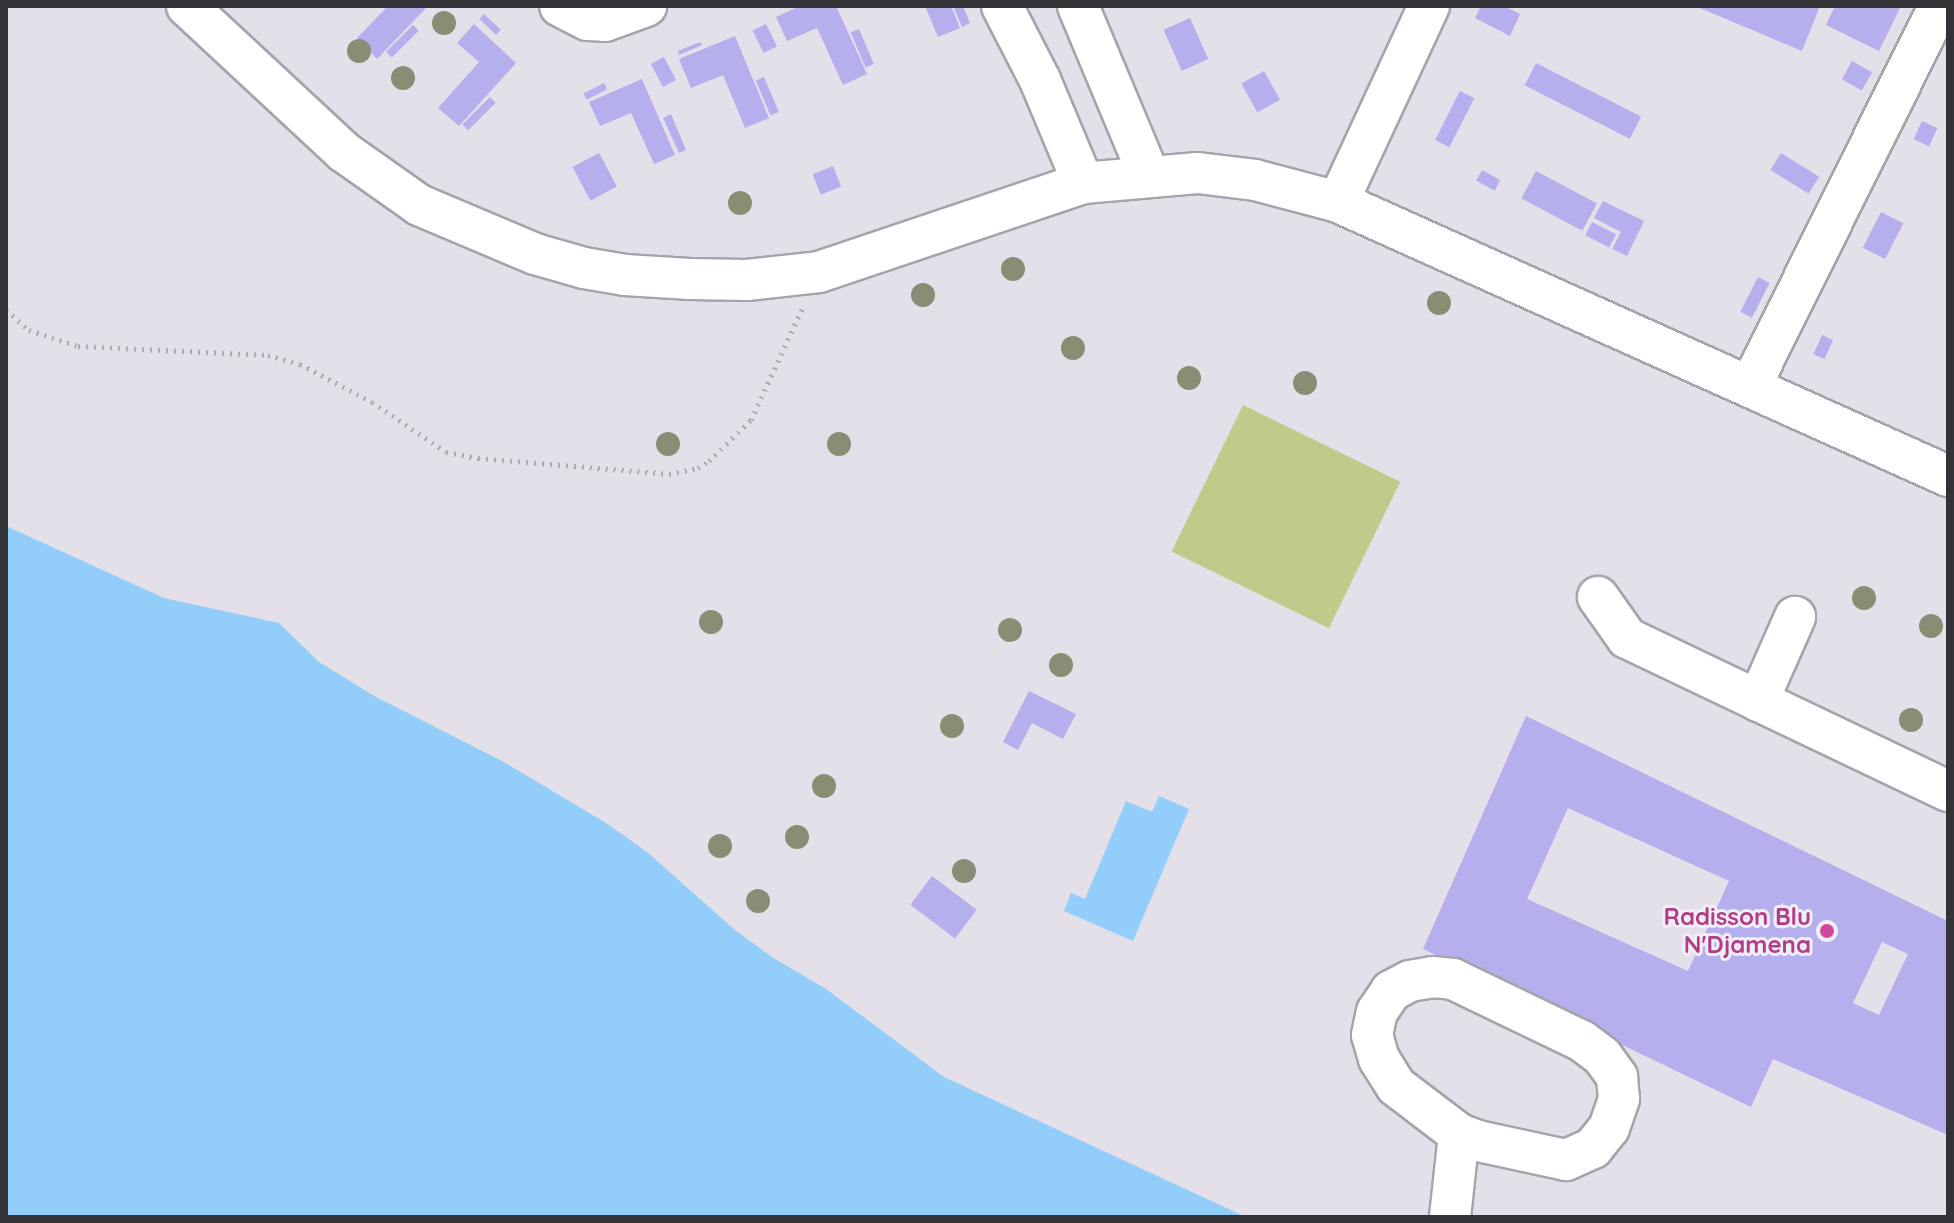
<!DOCTYPE html>
<html>
<head>
<meta charset="utf-8">
<style>
  body { margin:0 }
  #map { position:relative; width:1954px; height:1223px; overflow:hidden; background:#e3e0e9; font-family:Quicksand,sans-serif }
  div>[style] { position:absolute }
  .green>* { inset:0; background:#c1c98b; transform-origin:0 0 }
  .water>* { inset:0; background:#93cdfa }
  .building>* { inset:0; background:#b5afed; transform-origin:0 0 }
  .path>* { height:5px; margin-top:-2.5px; transform-origin:0; background:repeating-linear-gradient(90deg,#adabb2 0 2px,transparent 0 8px) }
  .roads { filter:drop-shadow(2px 0 #a5a3ab) drop-shadow(-2px 0 #a5a3ab) drop-shadow(0 2px #a5a3ab) drop-shadow(0 -2px #a5a3ab) }
  .minor>* { height:40px; margin:-20px; padding:0 20px; transform-origin:20px; border-radius:20px; background:#fff }
  .trees>* { width:24px; height:24px; margin:-12px; border-radius:50%; background:#8a8c74 }
  .dots>* { width:22px; height:22px; translate:-50% -50%; box-sizing:border-box; border:4px solid #f0eef6; border-radius:50% }
  span { translate:-50% -50%; white-space:nowrap; text-align:center; line-height:1.15; -webkit-text-stroke:6px #f0eef6; paint-order:stroke }
  .hotel-label { font-size:24px; color:#b23c85; font-weight:700 }
  .right { translate:-100% -50%; text-align:right }
  .frame { position:absolute; inset:0; border:8px solid #333236; pointer-events:none }
</style>
</head>
<body>
<div id="map">
  <div class="green">
    <i style="left:1243px;top:405px;width:175px;height:163px;rotate:26deg"></i>
  </div>
  <div class="water">
    <i style="clip-path:polygon(6px 526px,164px 598px,279px 623px,319px 662px,376px 697px,502px 761px,606px 823px,647px 852px,735px 930px,772px 957px,826px 989px,944px 1077px,1246px 1217px,6px 1217px)"></i>
    <i style="clip-path:polygon(1159px 796px,1189px 809px,1133px 941px,1064px 911px,1071px 893px,1085px 899px,1126px 801px,1152px 812px)"></i>
  </div>
  <div class="building">
    <i style="clip-path:polygon(388px 6px,428px 6px,377px 59px,357px 38px)"></i>
    <i style="clip-path:polygon(800px 6px,836px 6px,867px 74px,843px 85px,817px 28px,787px 41px,776px 17px)"></i>
    <i style="clip-path:polygon(925px 6px,951px 6px,960px 28px,938px 37px)"></i>
    <i style="clip-path:polygon(953px 6px,963px 6px,970px 23px,962px 27px)"></i>
    <i style="clip-path:polygon(1481px 6px,1504px 6px,1520px 14px,1510px 36px,1475px 18px)"></i>
    <i style="clip-path:polygon(1695px 6px,1820px 6px,1802px 51px)"></i>
    <i style="clip-path:polygon(1835px 6px,1901px 6px,1879px 51px,1826px 25px)"></i>
    <i style="left:484px;top:14px;width:23px;height:7px;rotate:43deg"></i>
    <i style="left:1190px;top:18px;width:45px;height:29px;rotate:66deg"></i>
    <i style="clip-path:polygon(474px 24px,516px 63px,459px 126px,438px 108px,479px 62px,457px 43px)"></i>
    <i style="left:766px;top:24px;width:25px;height:15px;rotate:64deg"></i>
    <i style="left:413px;top:25px;width:8px;height:38px;rotate:45deg"></i>
    <i style="left:859px;top:29px;width:38px;height:9px;rotate:67deg"></i>
    <i style="clip-path:polygon(735px 36px,769px 118px,745px 128px,723px 75px,691px 88px,679px 59px)"></i>
    <i style="clip-path:polygon(700px 42px,702px 45px,679px 55px,678px 51px)"></i>
    <i style="left:664px;top:57px;width:26px;height:15px;rotate:62deg"></i>
    <i style="left:1852px;top:61px;width:23px;height:21px;rotate:29deg"></i>
    <i style="left:1536px;top:63px;width:118px;height:25px;rotate:27deg"></i>
    <i style="left:1264px;top:71px;width:33px;height:26px;rotate:61deg"></i>
    <i style="left:764px;top:77px;width:38px;height:9px;rotate:67deg"></i>
    <i style="clip-path:polygon(642px 79px,675px 155px,654px 164px,631px 113px,600px 126px,589px 102px)"></i>
    <i style="left:604px;top:83px;width:7px;height:23px;rotate:63deg"></i>
    <i style="left:1460px;top:91px;width:16px;height:55px;rotate:27deg"></i>
    <i style="left:490px;top:97px;width:8px;height:39px;rotate:45deg"></i>
    <i style="clip-path:polygon(671px 114px,686px 150px,679px 153px,663px 118px)"></i>
    <i style="left:1922px;top:121px;width:17px;height:20px;rotate:25deg"></i>
    <i style="left:599px;top:153px;width:38px;height:30px;rotate:62deg"></i>
    <i style="left:1781px;top:153px;width:45px;height:20px;rotate:32deg"></i>
    <i style="left:833px;top:166px;width:22px;height:22px;rotate:68deg"></i>
    <i style="left:1482px;top:170px;width:21px;height:12px;rotate:29deg"></i>
    <i style="left:1536px;top:171px;width:69px;height:31px;rotate:28deg"></i>
    <i style="clip-path:polygon(1603px 201px,1644px 221px,1627px 256px,1612px 249px,1621px 232px,1594px 218px)"></i>
    <i style="left:1881px;top:212px;width:25px;height:40px;rotate:27deg"></i>
    <i style="left:1592px;top:222px;width:27px;height:15px;rotate:27deg"></i>
    <i style="left:1758px;top:277px;width:13px;height:39px;rotate:27deg"></i>
    <i style="left:1822px;top:335px;width:12px;height:21px;rotate:24deg"></i>
    <i style="clip-path:polygon(1029px 691px,1076px 714px,1063px 739px,1032px 723px,1018px 750px,1003px 742px)"></i>
    <i style="clip-path:polygon(evenodd,1526px 716px,1948px 921px,1948px 1135px,1773px 1059px,1751px 1107px,1423px 949px,1526px 716px,1568px 808px,1729px 881px,1688px 971px,1527px 899px,1568px 808px,1526px 716px,1882px 942px,1908px 954px,1879px 1015px,1853px 1003px,1882px 942px)"></i>
    <i style="left:932px;top:876px;width:56px;height:36px;rotate:37deg"></i>
  </div>
  <div class="path">
    <i style="left:6px;top:310px;width:30px;rotate:41deg"></i>
    <i style="left:29px;top:330px;width:52px;rotate:18.1deg"></i>
    <i style="left:78px;top:346px;width:190px;rotate:2.7deg"></i>
    <i style="left:268px;top:355px;width:33px;rotate:16deg"></i>
    <i style="left:300px;top:364px;width:81px;rotate:27.8deg"></i>
    <i style="left:372px;top:402px;width:89px;rotate:34deg"></i>
    <i style="left:446px;top:452px;width:33px;rotate:11deg"></i>
    <i style="left:478px;top:458px;width:192px;rotate:4.8deg"></i>
    <i style="left:669px;top:474px;width:30px;rotate:-12deg"></i>
    <i style="left:698px;top:468px;width:13px;rotate:-32deg"></i>
    <i style="left:709px;top:461px;width:59px;rotate:-44.3deg"></i>
    <i style="left:751px;top:420px;width:122px;rotate:-65.3deg"></i>
  </div>
  <div class="roads">
    <div class="minor">
      <i style="left:187px;top:6px;width:214px;rotate:42.9deg"></i>
      <i style="left:344px;top:152px;width:92px;rotate:35.2deg"></i>
      <i style="left:419px;top:205px;width:126px;rotate:22.9deg"></i>
      <i style="left:535px;top:254px;width:51px;rotate:15.9deg"></i>
      <i style="left:584px;top:268px;width:42px;rotate:9.7deg"></i>
      <i style="left:625px;top:275px;width:65px;rotate:3.5deg"></i>
      <i style="left:690px;top:279px;width:57px;rotate:1deg"></i>
      <i style="left:747px;top:280px;width:72px;rotate:-6.3deg"></i>
      <i style="left:819px;top:272px;width:279px;rotate:-18.6deg"></i>
      <i style="left:1083px;top:183px;width:115px;rotate:-5deg"></i>
      <i style="left:1198px;top:173px;width:57px;rotate:7deg"></i>
      <i style="left:1255px;top:180px;width:86px;rotate:14.8deg"></i>
      <i style="left:1338px;top:202px;width:669px;rotate:24.19deg"></i>
      <i style="left:560px;top:6px;width:31px;rotate:27deg"></i>
      <i style="left:588px;top:20px;width:17px;rotate:3deg"></i>
      <i style="left:605px;top:21px;width:44px;rotate:-20.1deg"></i>
      <i style="left:1002px;top:6px;width:83px;rotate:62.8deg"></i>
      <i style="left:1040px;top:80px;width:112px;rotate:67.3deg"></i>
      <i style="left:1078px;top:6px;width:184px;rotate:67.3deg"></i>
      <i style="left:1338px;top:202px;width:216px;rotate:-65.1deg"></i>
      <i style="left:1751px;top:385px;width:423px;rotate:-63.6deg"></i>
      <i style="left:1598px;top:597px;width:50px;rotate:54.7deg"></i>
      <i style="left:1627px;top:638px;width:356px;rotate:25.5deg"></i>
      <i style="left:1758px;top:701px;width:92px;rotate:-66.2deg"></i>
      <i style="left:1432px;top:977px;width:21px;rotate:5deg"></i>
      <i style="left:1453px;top:979px;width:143px;rotate:25.7deg"></i>
      <i style="left:1582px;top:1041px;width:25px;rotate:37deg"></i>
      <i style="left:1602px;top:1056px;width:26px;rotate:54deg"></i>
      <i style="left:1617px;top:1077px;width:22px;rotate:85deg"></i>
      <i style="left:1619px;top:1099px;width:31px;rotate:109deg"></i>
      <i style="left:1609px;top:1128px;width:26px;rotate:129deg"></i>
      <i style="left:1593px;top:1148px;width:30px;rotate:156deg"></i>
      <i style="left:1566px;top:1160px;width:90px;rotate:-167.8deg"></i>
      <i style="left:1478px;top:1141px;width:20px;rotate:-160deg"></i>
      <i style="left:1459px;top:1134px;width:79px;rotate:-142.7deg"></i>
      <i style="left:1396px;top:1086px;width:32px;rotate:-122deg"></i>
      <i style="left:1379px;top:1059px;width:25px;rotate:-106deg"></i>
      <i style="left:1372px;top:1035px;width:24px;rotate:-78deg"></i>
      <i style="left:1377px;top:1012px;width:25px;rotate:-56deg"></i>
      <i style="left:1391px;top:991px;width:21px;rotate:-28deg"></i>
      <i style="left:1410px;top:981px;width:22px;rotate:-10deg"></i>
      <i style="left:1450px;top:1217px;width:83px;rotate:-83.8deg"></i>
    </div>
  </div>
  <div class="trees">
    <i style="left:444px;top:23px"></i>
    <i style="left:359px;top:51px"></i>
    <i style="left:403px;top:78px"></i>
    <i style="left:740px;top:203px"></i>
    <i style="left:1013px;top:269px"></i>
    <i style="left:923px;top:295px"></i>
    <i style="left:1439px;top:303px"></i>
    <i style="left:1073px;top:348px"></i>
    <i style="left:1189px;top:378px"></i>
    <i style="left:1305px;top:383px"></i>
    <i style="left:668px;top:444px"></i>
    <i style="left:839px;top:444px"></i>
    <i style="left:1864px;top:598px"></i>
    <i style="left:711px;top:622px"></i>
    <i style="left:1931px;top:626px"></i>
    <i style="left:1010px;top:630px"></i>
    <i style="left:1061px;top:665px"></i>
    <i style="left:1911px;top:720px"></i>
    <i style="left:952px;top:726px"></i>
    <i style="left:824px;top:786px"></i>
    <i style="left:797px;top:837px"></i>
    <i style="left:720px;top:846px"></i>
    <i style="left:964px;top:871px"></i>
    <i style="left:758px;top:901px"></i>
  </div>
  <div class="dots">
    <i style="left:1827px;top:931px;background:#d1479c"></i>
  </div>
  <div class="hotel-label">
    <span class="right" style="left:1811px;top:931px">Radisson Blu<br>N'Djamena</span>
  </div>
  <div class="frame"></div>
</div>
</body>
</html>
